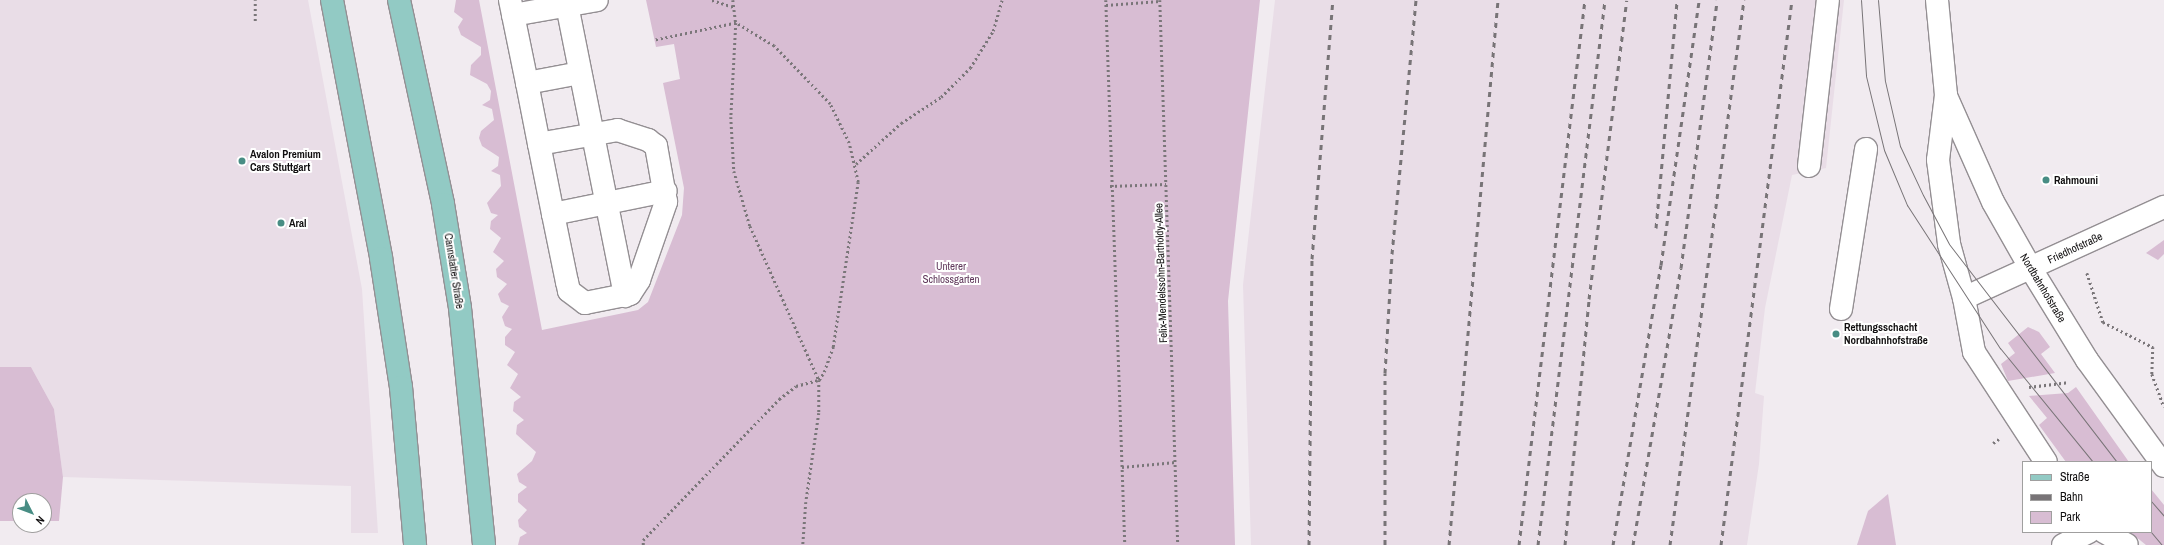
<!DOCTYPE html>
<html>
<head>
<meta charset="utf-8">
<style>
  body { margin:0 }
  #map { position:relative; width:2164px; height:545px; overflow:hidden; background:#f1ebf0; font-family:"Archivo Narrow",sans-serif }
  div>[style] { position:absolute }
  .built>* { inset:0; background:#e9dde7 }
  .green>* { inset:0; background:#d8bdd3 }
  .path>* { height:2.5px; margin-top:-1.25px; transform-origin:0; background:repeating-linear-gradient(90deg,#7a7679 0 2px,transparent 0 5px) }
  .roads { filter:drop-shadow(1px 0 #948f93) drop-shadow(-1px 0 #948f93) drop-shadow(0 1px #948f93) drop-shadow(0 -1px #948f93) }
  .minor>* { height:22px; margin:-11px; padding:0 11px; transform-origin:11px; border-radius:11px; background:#fff }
  .major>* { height:22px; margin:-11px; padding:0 11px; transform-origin:11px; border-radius:11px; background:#92cac4 }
  .tram>* { height:1px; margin:-0.5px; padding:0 0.5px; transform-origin:0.5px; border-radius:0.5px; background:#787477 }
  .rail>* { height:3px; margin-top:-1.5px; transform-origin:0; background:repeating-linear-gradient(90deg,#787477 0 5px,transparent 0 10px) }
  .dots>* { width:11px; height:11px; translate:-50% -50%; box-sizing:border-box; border:2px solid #fff; border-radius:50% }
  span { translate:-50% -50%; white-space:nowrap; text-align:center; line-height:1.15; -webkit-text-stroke:4px #fff; paint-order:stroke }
  .poi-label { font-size:11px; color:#110f10; font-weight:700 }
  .left { translate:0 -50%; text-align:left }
  .street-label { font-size:11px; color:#110f10 }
  .park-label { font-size:11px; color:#60385b }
  .legend { position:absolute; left:2022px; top:461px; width:130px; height:72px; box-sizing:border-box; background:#fff; border:1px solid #a09f9f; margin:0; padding:5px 7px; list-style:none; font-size:12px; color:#110f10 }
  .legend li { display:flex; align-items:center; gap:8px; height:20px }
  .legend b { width:20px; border:1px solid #a09f9f }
  .north { position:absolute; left:12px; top:493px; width:40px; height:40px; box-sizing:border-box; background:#fff; border:1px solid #a09f9f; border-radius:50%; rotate:132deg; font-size:11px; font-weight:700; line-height:16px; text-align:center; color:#110f10 }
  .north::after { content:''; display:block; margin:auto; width:14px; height:18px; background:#488d84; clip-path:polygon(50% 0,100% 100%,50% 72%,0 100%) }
</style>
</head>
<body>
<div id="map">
  <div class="built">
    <i style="clip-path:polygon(0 0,308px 0,362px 289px,378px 533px,351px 533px,351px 486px,63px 477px,54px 409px,31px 367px,0 367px)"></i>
    <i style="clip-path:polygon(1275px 0,1844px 0,1826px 168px,1792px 175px,1765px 308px,1755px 393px,1764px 396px,1759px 464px,1747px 545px,1251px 545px,1243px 285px)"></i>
  </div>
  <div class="green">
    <i style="clip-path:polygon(456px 0,479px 0,542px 330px,638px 310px,648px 302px,682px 215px,684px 188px,663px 83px,680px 79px,674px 44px,656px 47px,646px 0,1260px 0,1228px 301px,1235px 545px,518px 545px,520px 537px,527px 533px,519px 527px,518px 520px,527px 510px,518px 502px,518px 494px,527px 487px,519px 482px,517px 474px,532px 461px,536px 452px,516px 434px,517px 425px,524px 420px,513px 411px,514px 402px,521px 397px,510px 388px,518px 374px,507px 365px,515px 352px,505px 345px,505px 337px,512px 329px,505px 326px,502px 317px,509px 306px,501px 302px,498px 294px,507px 284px,497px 277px,496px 269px,504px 261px,493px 252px,501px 238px,490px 229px,491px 221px,498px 215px,491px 213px,487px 203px,501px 186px,500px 175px,491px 171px,498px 166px,499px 157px,482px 146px,479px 138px,481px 131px,494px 120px,492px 109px,482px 105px,490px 100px,491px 91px,487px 84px,470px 75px,471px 65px,481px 55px,481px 47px,461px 35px,458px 27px,463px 19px,454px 12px)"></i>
    <i style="clip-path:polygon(2164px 240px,2164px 254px,2158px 260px,2146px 253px)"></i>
    <i style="clip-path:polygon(2028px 327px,2039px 332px,2050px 347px,2041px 354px,2055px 373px,2008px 381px,2001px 364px,2015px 353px,2008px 343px)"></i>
    <i style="clip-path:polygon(0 367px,31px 367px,54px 409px,63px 477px,59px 521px,44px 521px,44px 501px,20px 501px,20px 521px,0 521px)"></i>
    <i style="clip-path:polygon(2076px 387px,2129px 462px,2066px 462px,2039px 425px,2047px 418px,2029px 396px,2068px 393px)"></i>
    <i style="clip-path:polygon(2151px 489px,2164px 505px,2164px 545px,2146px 545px,2130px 532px,2151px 532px)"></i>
    <i style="clip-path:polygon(1888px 494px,1896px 545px,1857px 545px,1868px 511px)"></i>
  </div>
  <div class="path">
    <i style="left:712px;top:0;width:23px;rotate:18deg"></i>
    <i style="left:733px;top:0;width:23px;rotate:83deg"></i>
    <i style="left:736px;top:23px;width:94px;rotate:93deg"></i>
    <i style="left:731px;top:117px;width:54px;rotate:86.8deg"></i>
    <i style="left:734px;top:171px;width:57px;rotate:73.8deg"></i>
    <i style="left:750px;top:226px;width:169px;rotate:65.9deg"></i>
    <i style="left:819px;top:380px;width:33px;rotate:90deg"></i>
    <i style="left:819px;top:413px;width:90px;rotate:98.3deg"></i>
    <i style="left:806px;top:502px;width:43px;rotate:94deg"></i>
    <i style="left:1106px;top:0;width:545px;rotate:88deg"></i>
    <i style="left:1160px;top:0;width:545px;rotate:88.11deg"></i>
    <i style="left:1106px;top:5px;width:54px;rotate:-4.2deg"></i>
    <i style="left:255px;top:21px;width:21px;rotate:-90deg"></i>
    <i style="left:856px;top:164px;width:61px;rotate:-42.3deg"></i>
    <i style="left:901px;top:123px;width:48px;rotate:-33deg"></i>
    <i style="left:941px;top:97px;width:41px;rotate:-45deg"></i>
    <i style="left:970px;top:68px;width:44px;rotate:-58.1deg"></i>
    <i style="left:993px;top:31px;width:32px;rotate:-74deg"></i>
    <i style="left:1110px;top:186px;width:56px;rotate:-2deg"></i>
    <i style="left:2087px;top:273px;width:52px;rotate:71.9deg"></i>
    <i style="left:2103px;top:322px;width:56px;rotate:26.6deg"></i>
    <i style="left:2153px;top:347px;width:27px;rotate:92deg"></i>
    <i style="left:2152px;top:374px;width:35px;rotate:70deg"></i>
    <i style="left:2029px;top:387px;width:39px;rotate:-7deg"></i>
    <i style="left:1993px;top:443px;width:7px;rotate:-34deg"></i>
    <i style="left:1122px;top:467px;width:54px;rotate:-5.3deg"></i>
    <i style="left:643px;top:545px;width:5px;rotate:-90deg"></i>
    <i style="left:643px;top:540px;width:196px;rotate:-46deg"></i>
    <i style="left:779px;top:399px;width:21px;rotate:-37deg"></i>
    <i style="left:796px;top:386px;width:24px;rotate:-15deg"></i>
    <i style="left:819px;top:380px;width:9px;rotate:-58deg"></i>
    <i style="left:824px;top:372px;width:27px;rotate:-70deg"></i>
    <i style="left:833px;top:347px;width:167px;rotate:-81.4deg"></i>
    <i style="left:858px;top:182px;width:40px;rotate:-103deg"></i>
    <i style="left:849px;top:143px;width:43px;rotate:-116deg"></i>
    <i style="left:830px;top:104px;width:81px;rotate:-134deg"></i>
    <i style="left:774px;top:46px;width:44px;rotate:-148.8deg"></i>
    <i style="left:736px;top:23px;width:83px;rotate:168.1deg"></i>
  </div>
  <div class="roads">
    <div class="minor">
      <i style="left:510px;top:0;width:85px;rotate:78.4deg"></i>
      <i style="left:527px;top:83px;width:62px;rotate:78.9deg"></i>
      <i style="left:539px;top:144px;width:71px;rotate:78.7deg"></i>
      <i style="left:553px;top:214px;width:69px;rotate:78.4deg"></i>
      <i style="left:567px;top:282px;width:9px;rotate:77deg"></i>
      <i style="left:569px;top:291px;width:20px;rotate:37deg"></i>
      <i style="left:585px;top:303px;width:46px;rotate:-11.3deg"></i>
      <i style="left:630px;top:294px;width:17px;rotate:-57deg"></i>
      <i style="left:639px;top:280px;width:83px;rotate:-70.9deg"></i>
      <i style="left:666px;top:202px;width:57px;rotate:-100.1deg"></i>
      <i style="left:656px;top:146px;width:10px;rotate:-143deg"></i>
      <i style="left:648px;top:140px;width:32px;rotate:-162deg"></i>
      <i style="left:618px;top:130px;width:80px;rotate:170deg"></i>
      <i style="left:566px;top:0;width:302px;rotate:78.7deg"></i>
      <i style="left:1937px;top:0;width:95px;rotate:84.6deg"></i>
      <i style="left:1946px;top:95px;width:65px;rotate:97deg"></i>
      <i style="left:1938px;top:160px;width:85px;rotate:82.5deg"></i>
      <i style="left:1949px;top:244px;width:56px;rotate:74.5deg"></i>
      <i style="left:1964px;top:298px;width:55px;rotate:79.5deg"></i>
      <i style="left:1974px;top:352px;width:131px;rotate:56.8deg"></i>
      <i style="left:513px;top:15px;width:85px;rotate:-10.1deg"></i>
      <i style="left:527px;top:83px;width:54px;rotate:-10.7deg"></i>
      <i style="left:1946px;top:96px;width:116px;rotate:66.1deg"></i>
      <i style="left:1993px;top:202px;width:77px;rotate:60.4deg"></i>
      <i style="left:2031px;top:269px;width:107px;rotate:58.4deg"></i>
      <i style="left:2087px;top:360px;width:131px;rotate:54deg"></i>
      <i style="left:1809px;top:166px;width:167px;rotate:-83.5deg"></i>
      <i style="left:553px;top:214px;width:115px;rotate:-11.5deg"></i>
      <i style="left:1964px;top:298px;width:220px;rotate:-24.5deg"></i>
      <i style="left:1841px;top:309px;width:162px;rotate:-81.1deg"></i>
      <i style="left:2104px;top:532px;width:26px;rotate:29deg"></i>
      <i style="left:2063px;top:545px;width:29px;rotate:-27deg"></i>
    </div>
    <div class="major">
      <i style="left:332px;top:0;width:263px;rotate:79.2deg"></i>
      <i style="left:381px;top:258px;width:131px;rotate:81.2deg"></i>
      <i style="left:401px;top:387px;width:159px;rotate:84.9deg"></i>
      <i style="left:399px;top:0;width:209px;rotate:77.8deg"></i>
      <i style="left:443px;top:204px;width:105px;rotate:80.7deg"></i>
      <i style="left:460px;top:308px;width:238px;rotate:84.2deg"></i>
    </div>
  </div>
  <div class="tram">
    <i style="left:1861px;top:0;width:76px;rotate:86.2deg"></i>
    <i style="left:1866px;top:76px;width:76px;rotate:76.3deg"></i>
    <i style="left:1884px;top:150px;width:60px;rotate:67.3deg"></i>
    <i style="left:1907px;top:205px;width:171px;rotate:57deg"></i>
    <i style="left:2000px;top:348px;width:147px;rotate:50.8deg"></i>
    <i style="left:1878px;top:0;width:81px;rotate:85.1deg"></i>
    <i style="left:1885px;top:81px;width:67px;rotate:77deg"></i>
    <i style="left:1900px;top:146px;width:54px;rotate:64.9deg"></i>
    <i style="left:1923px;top:195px;width:55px;rotate:62deg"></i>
    <i style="left:1949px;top:244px;width:275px;rotate:52.4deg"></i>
    <i style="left:2151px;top:501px;width:20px;rotate:49deg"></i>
    <i style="left:2151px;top:532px;width:17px;rotate:50deg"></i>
  </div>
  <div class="rail">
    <i style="left:1656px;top:228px;width:229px;rotate:-84.7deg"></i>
    <i style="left:1309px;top:545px;width:286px;rotate:-89.4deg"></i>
    <i style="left:1312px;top:259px;width:260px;rotate:-85.4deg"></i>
    <i style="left:1385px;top:545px;width:172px;rotate:-90deg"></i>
    <i style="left:1385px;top:373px;width:119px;rotate:-86.6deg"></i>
    <i style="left:1392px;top:254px;width:255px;rotate:-84.6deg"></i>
    <i style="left:1449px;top:545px;width:547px;rotate:-84.86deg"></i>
    <i style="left:1519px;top:545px;width:549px;rotate:-83.1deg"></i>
    <i style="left:1538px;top:545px;width:549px;rotate:-82.99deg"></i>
    <i style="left:1565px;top:545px;width:247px;rotate:-84.4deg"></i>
    <i style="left:1589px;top:299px;width:301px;rotate:-82.8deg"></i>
    <i style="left:1613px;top:545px;width:284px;rotate:-80.3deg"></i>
    <i style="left:1661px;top:265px;width:268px;rotate:-81.8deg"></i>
    <i style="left:1633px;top:545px;width:281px;rotate:-80.2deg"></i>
    <i style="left:1681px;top:268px;width:270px;rotate:-82.3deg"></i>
    <i style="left:1670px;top:545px;width:550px;rotate:-82.27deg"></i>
    <i style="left:1721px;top:545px;width:550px;rotate:-82.58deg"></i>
  </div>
  <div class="dots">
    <i style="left:242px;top:161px;background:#488d84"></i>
    <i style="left:2046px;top:180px;background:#488d84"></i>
    <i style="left:281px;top:223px;background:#488d84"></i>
    <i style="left:1836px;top:334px;background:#488d84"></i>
  </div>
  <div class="poi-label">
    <span class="left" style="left:250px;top:161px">Avalon Premium<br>Cars Stuttgart</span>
    <span class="left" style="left:2054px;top:180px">Rahmouni</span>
    <span class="left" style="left:289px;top:223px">Aral</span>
    <span class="left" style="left:1844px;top:334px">Rettungsschacht<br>Nordbahnhofstraße</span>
  </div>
  <div class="street-label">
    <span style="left:2075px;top:248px;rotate:-25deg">Friedhofstraße</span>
    <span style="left:454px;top:271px;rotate:81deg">Cannstatter Straße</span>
    <span style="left:1161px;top:273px;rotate:-92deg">Felix-Mendelssohn-Bartholdy-Allee</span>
    <span style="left:2043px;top:288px;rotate:59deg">Nordbahnhofstraße</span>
  </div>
  <div class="park-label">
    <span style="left:951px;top:273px">Unterer<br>Schlossgarten</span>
  </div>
  <ul class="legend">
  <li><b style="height:5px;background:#92cac4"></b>Straße</li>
  <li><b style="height:5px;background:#787477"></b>Bahn</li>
  <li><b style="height:11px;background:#d8bdd3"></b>Park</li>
  </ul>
  <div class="north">N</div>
</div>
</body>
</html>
